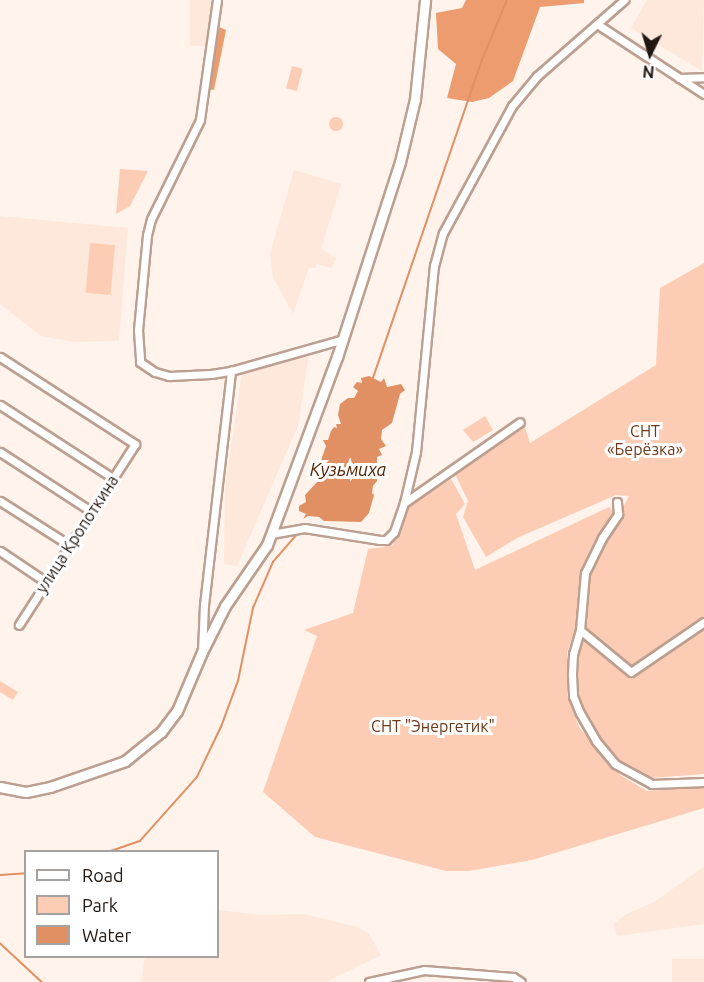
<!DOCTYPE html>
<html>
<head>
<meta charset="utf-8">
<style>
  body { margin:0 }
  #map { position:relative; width:704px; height:982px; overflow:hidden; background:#fff3ec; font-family:Ubuntu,sans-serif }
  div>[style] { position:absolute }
  .built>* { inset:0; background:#fee7db; transform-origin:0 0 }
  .green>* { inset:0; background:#fccdb4; transform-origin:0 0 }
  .round { border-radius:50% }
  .forest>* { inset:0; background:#ed9c6f }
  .water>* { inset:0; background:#e19063 }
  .stream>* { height:1.5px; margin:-0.75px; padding:0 0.75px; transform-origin:0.75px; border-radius:0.75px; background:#e19063 }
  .roads { filter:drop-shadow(2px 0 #bc9f90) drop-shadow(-2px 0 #bc9f90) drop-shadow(0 2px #bc9f90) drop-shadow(0 -2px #bc9f90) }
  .minor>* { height:7px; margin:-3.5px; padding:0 3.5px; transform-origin:3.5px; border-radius:3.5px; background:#fff }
  .major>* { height:9px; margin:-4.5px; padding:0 4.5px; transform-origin:4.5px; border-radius:4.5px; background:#fff }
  span { translate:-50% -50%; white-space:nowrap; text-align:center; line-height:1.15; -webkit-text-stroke:6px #fff; paint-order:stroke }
  .park-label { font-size:16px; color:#6d3818 }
  .street-label { font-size:16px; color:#211711 }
  .water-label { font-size:18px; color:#552300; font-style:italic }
  .legend { position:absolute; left:24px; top:850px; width:195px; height:108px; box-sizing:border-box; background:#fff; border:2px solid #a6a2a0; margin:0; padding:8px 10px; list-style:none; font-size:18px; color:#211711 }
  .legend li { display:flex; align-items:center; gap:12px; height:30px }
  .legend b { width:30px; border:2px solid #a6a2a0 }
  .north { position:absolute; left:620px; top:24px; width:60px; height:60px; -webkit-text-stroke:4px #fff; paint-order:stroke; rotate:185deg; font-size:16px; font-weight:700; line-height:24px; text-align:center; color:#211711 }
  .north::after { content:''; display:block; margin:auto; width:21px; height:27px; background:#211711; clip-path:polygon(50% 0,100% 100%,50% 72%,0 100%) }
</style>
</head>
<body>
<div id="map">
  <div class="built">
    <i style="left:190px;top:0;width:22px;height:46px"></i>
    <i style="clip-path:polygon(647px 0,704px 0,702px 71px,631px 28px)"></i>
    <i style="clip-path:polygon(294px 170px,341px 184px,321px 249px,336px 258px,332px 268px,317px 264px,316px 268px,309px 268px,293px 314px,273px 277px,270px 254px)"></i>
    <i style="clip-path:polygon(0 216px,128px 228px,119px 341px,74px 342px,41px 336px,0 304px)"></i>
    <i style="clip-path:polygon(309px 354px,298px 426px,237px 566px,224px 564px,225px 490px,242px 373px)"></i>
    <i style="clip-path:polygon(704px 867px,704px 924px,617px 936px,613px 924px,625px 915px,654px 902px)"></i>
    <i style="clip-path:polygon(218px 910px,261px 915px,304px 914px,358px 927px,369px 934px,381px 955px,326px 982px,141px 982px,145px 957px,218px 956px)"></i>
    <i style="left:704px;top:959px;width:23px;height:32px;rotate:90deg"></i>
  </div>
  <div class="green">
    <i style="left:292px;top:66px;width:11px;height:23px;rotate:15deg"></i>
    <i class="round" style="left:329px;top:117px;width:14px;height:14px"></i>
    <i style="clip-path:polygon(120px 169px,148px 171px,130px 206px,116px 214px)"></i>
    <i style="left:90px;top:243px;width:25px;height:50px;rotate:5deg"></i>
    <i style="clip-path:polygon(704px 263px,704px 620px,634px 668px,584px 626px,588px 585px,598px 554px,629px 496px,616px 495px,517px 538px,486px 557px,463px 517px,468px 501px,455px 474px,524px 424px,530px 443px,656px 365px,660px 288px)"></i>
    <i style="clip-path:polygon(485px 416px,493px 430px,473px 442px,463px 430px)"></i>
    <i style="clip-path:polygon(451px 479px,465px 504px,456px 514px,475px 570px,609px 507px,614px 513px,589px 552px,578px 594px,577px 624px,567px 652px,567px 695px,579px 727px,620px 775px,647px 791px,704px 787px,704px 808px,532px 860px,469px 871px,446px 871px,315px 837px,263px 792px,317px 636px,304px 630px,353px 613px,368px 549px,392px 546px,407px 508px)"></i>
    <i style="clip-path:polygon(704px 629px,704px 774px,651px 778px,628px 768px,591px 728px,579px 694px,577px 653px,585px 636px,634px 677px)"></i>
    <i style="clip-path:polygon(0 681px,18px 692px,13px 700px,0 692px)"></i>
  </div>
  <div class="forest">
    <i style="clip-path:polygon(466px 0,584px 0,584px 3px,540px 7px,513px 81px,489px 98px,472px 102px,447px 98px,456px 64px,438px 49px,436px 13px,462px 8px)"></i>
    <i style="clip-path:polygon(219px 27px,226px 30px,214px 90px,209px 89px)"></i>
  </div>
  <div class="water">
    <i style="clip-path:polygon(369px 376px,381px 382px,384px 378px,387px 387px,401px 384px,405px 390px,400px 394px,392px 423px,382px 430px,381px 439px,386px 446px,379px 449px,382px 455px,377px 457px,377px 481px,373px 486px,372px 493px,374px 495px,369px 513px,361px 522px,324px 521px,319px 517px,308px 516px,303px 519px,306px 514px,299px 511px,299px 506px,306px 502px,305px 495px,319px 480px,317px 472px,326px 446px,323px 440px,328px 440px,331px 431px,334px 427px,337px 428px,336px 424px,341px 424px,338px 415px,340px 404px,348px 398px,354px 398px,358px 391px,353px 387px,357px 382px,362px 383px,361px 378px)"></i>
  </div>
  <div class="stream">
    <i style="left:373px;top:378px;width:336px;rotate:-71.1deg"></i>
    <i style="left:482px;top:60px;width:65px;rotate:-67.4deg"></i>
    <i style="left:108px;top:852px;width:34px;rotate:-19deg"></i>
    <i style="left:140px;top:841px;width:86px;rotate:-48.3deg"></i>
    <i style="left:197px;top:777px;width:55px;rotate:-64.4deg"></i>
    <i style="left:221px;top:727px;width:49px;rotate:-69.7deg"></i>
    <i style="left:238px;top:681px;width:75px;rotate:-78.4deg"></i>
    <i style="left:253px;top:608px;width:50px;rotate:-66.5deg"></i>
    <i style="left:273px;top:562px;width:37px;rotate:-49deg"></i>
    <i style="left:0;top:875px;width:26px;rotate:-4deg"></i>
    <i style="left:0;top:943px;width:57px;rotate:42.9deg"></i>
  </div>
  <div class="roads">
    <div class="minor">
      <i style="left:217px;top:0;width:121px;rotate:98.1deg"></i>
      <i style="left:200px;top:120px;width:110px;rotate:116.3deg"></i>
      <i style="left:151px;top:219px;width:16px;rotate:104deg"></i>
      <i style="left:147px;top:235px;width:95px;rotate:95.4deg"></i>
      <i style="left:138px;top:330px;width:32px;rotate:86deg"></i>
      <i style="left:140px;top:362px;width:18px;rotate:34deg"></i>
      <i style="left:155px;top:372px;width:15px;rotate:16deg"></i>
      <i style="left:169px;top:376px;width:42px;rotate:-2.7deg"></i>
      <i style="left:211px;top:374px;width:20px;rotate:-9deg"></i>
      <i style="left:231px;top:371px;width:116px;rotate:-15.9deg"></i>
      <i style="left:597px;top:24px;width:128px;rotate:33.2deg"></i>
      <i style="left:679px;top:78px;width:25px;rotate:-2deg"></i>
      <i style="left:0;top:357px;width:161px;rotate:32.8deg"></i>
      <i style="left:135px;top:444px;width:215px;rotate:122.7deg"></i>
      <i style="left:0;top:405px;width:135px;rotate:32.9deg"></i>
      <i style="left:0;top:452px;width:108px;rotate:33deg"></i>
      <i style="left:0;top:501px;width:82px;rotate:32.5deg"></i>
      <i style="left:404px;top:503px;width:141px;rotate:-34.9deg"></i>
      <i style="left:271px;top:534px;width:34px;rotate:-10deg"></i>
      <i style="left:304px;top:528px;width:77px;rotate:9deg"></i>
      <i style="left:380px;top:540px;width:6px"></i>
      <i style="left:386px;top:540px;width:11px;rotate:-45deg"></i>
      <i style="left:394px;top:532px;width:31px;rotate:-71deg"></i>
      <i style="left:404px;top:503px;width:52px;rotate:-76.8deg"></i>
      <i style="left:416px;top:452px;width:187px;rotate:-84.5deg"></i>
      <i style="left:434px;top:266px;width:34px;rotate:-75deg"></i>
      <i style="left:443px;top:233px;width:145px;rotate:-61.5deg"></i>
      <i style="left:512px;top:106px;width:39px;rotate:-50deg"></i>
      <i style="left:537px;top:76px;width:116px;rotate:-41.1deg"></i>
      <i style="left:0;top:551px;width:55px;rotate:34deg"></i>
      <i style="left:704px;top:622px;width:88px;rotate:145.6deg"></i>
      <i style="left:631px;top:672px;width:66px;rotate:-140.5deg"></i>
      <i style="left:580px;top:630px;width:25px;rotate:106deg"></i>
      <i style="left:573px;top:654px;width:21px;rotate:93deg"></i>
      <i style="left:572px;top:675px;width:21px;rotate:87deg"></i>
      <i style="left:573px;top:696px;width:18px;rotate:68deg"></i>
      <i style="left:580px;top:713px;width:32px;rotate:60deg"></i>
      <i style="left:596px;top:741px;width:30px;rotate:50deg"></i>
      <i style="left:615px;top:764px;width:42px;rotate:28.4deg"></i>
      <i style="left:652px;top:784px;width:52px;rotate:-2.2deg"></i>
      <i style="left:580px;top:630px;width:57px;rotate:-85deg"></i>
      <i style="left:585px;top:573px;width:39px;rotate:-64deg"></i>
      <i style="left:602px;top:538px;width:29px;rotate:-56deg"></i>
      <i style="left:618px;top:514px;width:12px;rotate:-95deg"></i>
      <i style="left:202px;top:652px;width:47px;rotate:-87.6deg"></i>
      <i style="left:204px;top:605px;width:236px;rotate:-83.4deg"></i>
      <i style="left:369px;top:982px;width:56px;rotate:-12.3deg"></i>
      <i style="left:424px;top:970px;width:89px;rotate:4.5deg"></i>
      <i style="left:513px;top:977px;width:9px;rotate:32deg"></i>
    </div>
    <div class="major">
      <i style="left:0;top:787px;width:26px;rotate:11deg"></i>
      <i style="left:26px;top:792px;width:25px;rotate:-12deg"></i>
      <i style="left:50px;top:787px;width:79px;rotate:-19.1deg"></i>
      <i style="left:125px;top:761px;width:46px;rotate:-38.9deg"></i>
      <i style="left:161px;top:732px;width:26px;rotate:-53deg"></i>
      <i style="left:177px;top:711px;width:64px;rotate:-67deg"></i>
      <i style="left:202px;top:652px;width:51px;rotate:-63.4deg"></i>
      <i style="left:225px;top:606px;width:74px;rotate:-55.5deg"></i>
      <i style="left:267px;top:545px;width:201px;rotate:-69.6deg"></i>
      <i style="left:337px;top:357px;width:205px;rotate:-72.1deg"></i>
      <i style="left:400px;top:162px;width:65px;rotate:-76.6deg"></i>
      <i style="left:415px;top:99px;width:100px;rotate:-84.2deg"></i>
    </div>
  </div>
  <div class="park-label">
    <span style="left:645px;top:440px">СНТ<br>«Берёзка»</span>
    <span style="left:433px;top:726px">СНТ "Энергетик"</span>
  </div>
  <div class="street-label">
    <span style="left:77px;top:534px;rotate:-57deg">улица Кропоткина</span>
  </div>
  <div class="water-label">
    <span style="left:348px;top:469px">Кузьмиха</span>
  </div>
  <ul class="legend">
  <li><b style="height:8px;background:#fff"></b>Road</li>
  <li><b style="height:16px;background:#fccdb4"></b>Park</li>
  <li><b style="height:16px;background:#e19063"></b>Water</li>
  </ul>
  <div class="north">N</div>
</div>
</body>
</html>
